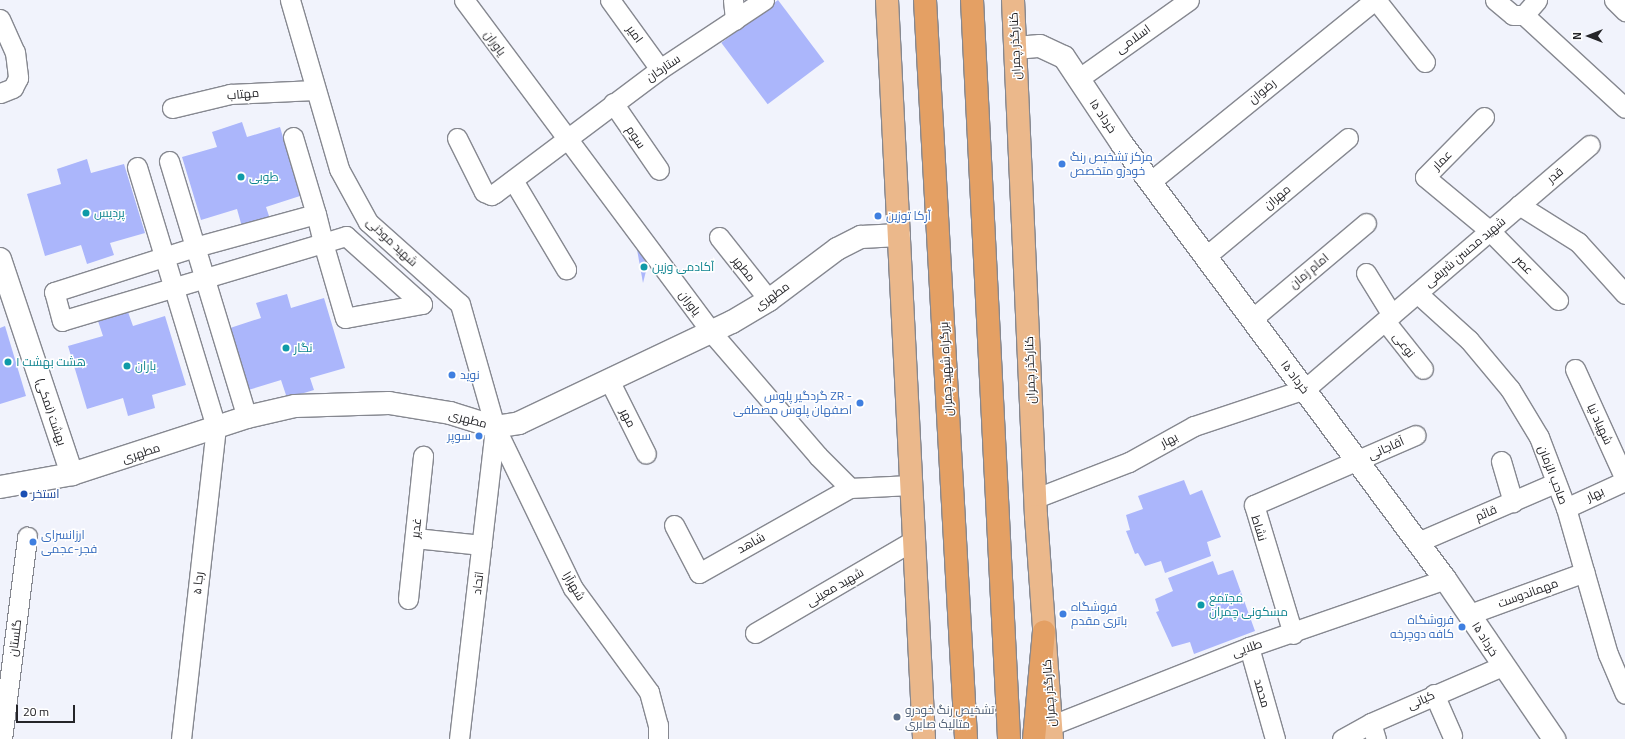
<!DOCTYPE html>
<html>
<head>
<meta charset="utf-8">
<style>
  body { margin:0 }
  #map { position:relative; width:1625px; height:739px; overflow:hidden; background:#f1f3fc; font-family:Georgia,Cairo,serif }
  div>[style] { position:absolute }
  .building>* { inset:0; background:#abb6fb; transform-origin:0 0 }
  .roads { filter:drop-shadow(1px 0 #868890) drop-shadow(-1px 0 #868890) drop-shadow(0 1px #868890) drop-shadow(0 -1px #868890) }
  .minor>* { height:19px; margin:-9.5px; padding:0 9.5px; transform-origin:9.5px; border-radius:9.5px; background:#fff }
  .tertiary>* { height:22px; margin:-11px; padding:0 11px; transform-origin:11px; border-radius:11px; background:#fff }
  .primary>* { height:22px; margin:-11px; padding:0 11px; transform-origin:11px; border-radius:11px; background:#ebb88b }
  .trunk>* { height:22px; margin:-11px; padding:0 11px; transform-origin:11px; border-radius:11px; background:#e4a064 }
  .dots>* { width:11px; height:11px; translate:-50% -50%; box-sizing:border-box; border:2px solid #fff; border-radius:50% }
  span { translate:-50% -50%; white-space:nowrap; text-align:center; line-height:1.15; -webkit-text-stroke:3px #fff; paint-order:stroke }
  .street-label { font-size:12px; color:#252529 }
  .shop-label { font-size:12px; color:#366cbe }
  .left { translate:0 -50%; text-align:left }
  .right { translate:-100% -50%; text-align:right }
  .culture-label { font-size:12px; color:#0d838f }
  .transit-label { font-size:12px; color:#164399 }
  .service-label { font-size:12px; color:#4e5e75 }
  .north { position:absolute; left:1569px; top:16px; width:40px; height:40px; -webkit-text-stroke:3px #fff; paint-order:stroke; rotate:270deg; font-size:11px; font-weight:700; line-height:16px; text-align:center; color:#252529 }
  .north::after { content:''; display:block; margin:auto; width:14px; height:18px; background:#252529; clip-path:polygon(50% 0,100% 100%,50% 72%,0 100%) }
  .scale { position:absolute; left:16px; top:705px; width:59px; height:18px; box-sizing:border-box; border:2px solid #252529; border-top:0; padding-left:5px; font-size:12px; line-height:14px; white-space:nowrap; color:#252529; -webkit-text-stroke:3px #fff; paint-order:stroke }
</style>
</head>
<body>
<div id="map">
  <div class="building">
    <i style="left:778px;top:0;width:77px;height:71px;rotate:53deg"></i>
    <i style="clip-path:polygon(242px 122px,247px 137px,280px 127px,300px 196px,266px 207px,270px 219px,242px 227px,237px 209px,201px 220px,182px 157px,217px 147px,212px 132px)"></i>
    <i style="clip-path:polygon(87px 159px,91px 173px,124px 164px,145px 233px,110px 243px,114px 255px,87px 264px,81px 245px,45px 256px,27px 194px,61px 184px,57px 169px)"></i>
    <i style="clip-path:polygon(633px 227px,651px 251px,643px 283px)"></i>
    <i style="clip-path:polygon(287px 294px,291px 308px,324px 298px,345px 368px,310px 378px,314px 390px,287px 398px,281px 380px,245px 391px,227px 329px,261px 318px,256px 303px)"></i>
    <i style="clip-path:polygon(128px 312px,133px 326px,165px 316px,186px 385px,152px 395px,155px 408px,128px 416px,123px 398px,87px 409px,68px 346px,103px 336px,98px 321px)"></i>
    <i style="clip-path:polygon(5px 326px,26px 396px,0 404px,0 328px)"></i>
    <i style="clip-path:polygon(1184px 480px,1190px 495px,1202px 490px,1221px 537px,1207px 542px,1211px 556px,1165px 573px,1161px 561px,1145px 566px,1138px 553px,1135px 554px,1126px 531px,1130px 530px,1126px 515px,1143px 509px,1138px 496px)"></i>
    <i style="clip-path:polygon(1213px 561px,1218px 575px,1233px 570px,1255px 631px,1194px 654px,1190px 642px,1172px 647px,1156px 612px,1159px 611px,1155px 599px,1173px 591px,1168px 578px)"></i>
  </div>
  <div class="roads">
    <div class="minor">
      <i style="left:290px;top:0;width:176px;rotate:73.8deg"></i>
      <i style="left:339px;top:169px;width:60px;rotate:61.3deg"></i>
      <i style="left:368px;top:222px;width:123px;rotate:41.7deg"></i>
      <i style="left:460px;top:304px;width:128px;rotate:74.1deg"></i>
      <i style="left:495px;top:427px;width:179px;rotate:64.2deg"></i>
      <i style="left:573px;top:588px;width:129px;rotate:53.8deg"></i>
      <i style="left:649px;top:692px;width:34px;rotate:75deg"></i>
      <i style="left:658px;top:725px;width:14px;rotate:90deg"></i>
      <i style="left:464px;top:0;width:415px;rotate:53.3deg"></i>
      <i style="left:712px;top:333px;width:162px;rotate:49.2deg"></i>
      <i style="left:818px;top:456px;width:45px;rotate:45deg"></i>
      <i style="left:850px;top:488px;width:61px;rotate:-2.8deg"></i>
      <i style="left:610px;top:0;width:85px;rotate:54.1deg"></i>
      <i style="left:733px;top:0;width:20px;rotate:84deg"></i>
      <i style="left:1376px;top:0;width:79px;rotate:51.7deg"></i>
      <i style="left:1495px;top:0;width:23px;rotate:40deg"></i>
      <i style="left:1513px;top:15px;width:11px"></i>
      <i style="left:1614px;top:0;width:16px;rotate:45deg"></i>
      <i style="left:1524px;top:15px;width:137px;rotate:42.6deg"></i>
      <i style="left:1524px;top:15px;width:20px;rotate:-49deg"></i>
      <i style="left:0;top:19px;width:36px;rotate:66deg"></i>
      <i style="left:15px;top:52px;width:26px;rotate:83deg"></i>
      <i style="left:18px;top:78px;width:11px;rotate:117deg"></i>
      <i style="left:13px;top:88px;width:14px;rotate:159deg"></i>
      <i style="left:1078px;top:79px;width:136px;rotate:-35.4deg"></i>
      <i style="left:613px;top:103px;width:81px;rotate:55.5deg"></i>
      <i style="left:172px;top:108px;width:60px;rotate:-13.6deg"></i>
      <i style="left:230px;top:94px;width:85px;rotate:-2.7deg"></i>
      <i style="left:1484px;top:117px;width:84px;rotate:134.5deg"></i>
      <i style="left:1425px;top:177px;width:85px;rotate:39.7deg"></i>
      <i style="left:1490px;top:231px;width:97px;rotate:45.4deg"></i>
      <i style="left:293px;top:137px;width:80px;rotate:73.4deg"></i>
      <i style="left:316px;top:214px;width:30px;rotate:76deg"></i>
      <i style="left:323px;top:243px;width:24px;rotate:-17deg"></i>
      <i style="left:346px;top:236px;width:102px;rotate:41.8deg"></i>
      <i style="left:422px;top:304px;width:78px;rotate:169.7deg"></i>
      <i style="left:345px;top:318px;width:78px;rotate:-106.3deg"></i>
      <i style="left:323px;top:243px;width:272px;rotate:163.4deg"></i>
      <i style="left:62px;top:321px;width:30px;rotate:-105deg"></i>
      <i style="left:54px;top:292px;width:148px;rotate:-17.7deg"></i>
      <i style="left:195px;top:247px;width:125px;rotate:-15.3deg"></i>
      <i style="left:457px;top:138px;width:60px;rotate:63.4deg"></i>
      <i style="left:484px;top:192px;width:8px;rotate:23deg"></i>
      <i style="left:491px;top:195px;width:4px;rotate:-27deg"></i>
      <i style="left:495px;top:193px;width:206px;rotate:-36.9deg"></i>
      <i style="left:660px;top:69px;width:125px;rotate:-33.6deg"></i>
      <i style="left:169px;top:161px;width:268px;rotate:73.1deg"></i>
      <i style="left:137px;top:167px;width:272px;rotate:73.1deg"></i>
      <i style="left:216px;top:427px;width:314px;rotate:96.4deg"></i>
      <i style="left:513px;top:180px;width:104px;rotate:59.2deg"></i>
      <i style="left:1150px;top:182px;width:289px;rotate:-39deg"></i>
      <i style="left:1519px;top:205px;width:70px;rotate:32.1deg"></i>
      <i style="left:1578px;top:242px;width:70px;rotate:47.9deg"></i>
      <i style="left:719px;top:237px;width:80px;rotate:51.6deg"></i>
      <i style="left:1205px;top:257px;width:186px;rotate:-39.8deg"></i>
      <i style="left:1366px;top:273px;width:49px;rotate:58.2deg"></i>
      <i style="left:1417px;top:293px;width:70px;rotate:42.1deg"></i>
      <i style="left:1469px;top:340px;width:64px;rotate:50.1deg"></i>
      <i style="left:1510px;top:389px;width:56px;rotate:58.9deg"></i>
      <i style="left:1539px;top:437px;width:76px;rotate:69.2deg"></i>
      <i style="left:1566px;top:508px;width:152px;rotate:74deg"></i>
      <i style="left:1608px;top:654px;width:43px;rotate:67deg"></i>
      <i style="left:1252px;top:319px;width:149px;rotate:-40.1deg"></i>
      <i style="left:1385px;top:321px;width:61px;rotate:51.6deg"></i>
      <i style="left:1575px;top:369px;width:121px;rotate:65.6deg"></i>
      <i style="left:610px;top:382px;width:80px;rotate:63.4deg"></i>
      <i style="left:1501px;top:461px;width:43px;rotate:73.7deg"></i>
      <i style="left:1036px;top:498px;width:100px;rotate:-21.2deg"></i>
      <i style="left:1129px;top:462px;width:74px;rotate:-29deg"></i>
      <i style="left:1194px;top:426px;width:117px;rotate:-18.4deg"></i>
      <i style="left:1305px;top:389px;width:375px;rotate:-40.6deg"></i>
      <i style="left:1566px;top:508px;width:65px;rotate:-24.6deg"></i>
      <i style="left:674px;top:525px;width:54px;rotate:62.5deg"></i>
      <i style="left:699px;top:573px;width:173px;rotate:-29.4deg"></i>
      <i style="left:415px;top:538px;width:67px;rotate:6deg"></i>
      <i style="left:1418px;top:542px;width:149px;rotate:-23.3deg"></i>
      <i style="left:408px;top:599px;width:144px;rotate:-84deg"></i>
      <i style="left:1470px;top:614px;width:122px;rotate:-20.1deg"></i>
      <i style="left:755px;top:633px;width:184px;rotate:-30.3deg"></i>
      <i style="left:1293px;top:634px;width:135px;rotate:-106.8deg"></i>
      <i style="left:1254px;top:505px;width:176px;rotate:-23.4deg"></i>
      <i style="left:1249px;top:647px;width:96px;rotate:74.2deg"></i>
      <i style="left:1434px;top:694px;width:45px;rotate:66.3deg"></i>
      <i style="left:1371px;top:723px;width:17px;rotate:73deg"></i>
      <i style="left:1052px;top:725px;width:212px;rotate:-21.6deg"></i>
      <i style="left:1249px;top:647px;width:207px;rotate:-19.1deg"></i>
      <i style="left:2px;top:739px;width:204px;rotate:-82.9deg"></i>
      <i style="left:459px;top:739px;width:314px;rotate:-83.4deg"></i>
      <i style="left:1342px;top:739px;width:33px;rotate:-29deg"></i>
      <i style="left:1371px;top:723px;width:143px;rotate:-23.5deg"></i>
    </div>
    <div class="tertiary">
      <i style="left:1016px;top:48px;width:24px;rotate:-5deg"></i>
      <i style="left:1040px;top:46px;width:26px;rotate:25deg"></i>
      <i style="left:1064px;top:57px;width:105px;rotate:56.3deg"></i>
      <i style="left:1122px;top:144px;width:542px;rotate:53.41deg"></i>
      <i style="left:1445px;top:579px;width:194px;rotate:55.7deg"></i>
      <i style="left:0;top:259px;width:227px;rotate:71.5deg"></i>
      <i style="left:0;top:487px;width:73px;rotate:-10.2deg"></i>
      <i style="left:72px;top:474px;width:184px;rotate:-18deg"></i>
      <i style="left:247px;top:417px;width:49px;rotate:-12.9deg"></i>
      <i style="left:295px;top:406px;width:94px;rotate:-1.8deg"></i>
      <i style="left:389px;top:403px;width:62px;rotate:9.3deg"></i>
      <i style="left:450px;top:413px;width:47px;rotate:17.3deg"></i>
      <i style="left:495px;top:427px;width:24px;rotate:-9deg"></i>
      <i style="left:519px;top:423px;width:236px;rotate:-25.4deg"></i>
      <i style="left:732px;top:322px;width:43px;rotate:-30.7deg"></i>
      <i style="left:769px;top:300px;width:85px;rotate:-36.9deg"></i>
      <i style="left:837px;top:249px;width:27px;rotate:-27deg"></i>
      <i style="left:861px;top:237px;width:38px;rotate:-3deg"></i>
    </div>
    <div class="primary">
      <i style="left:887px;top:0;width:740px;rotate:87.13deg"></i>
      <i style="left:1013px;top:0;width:517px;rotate:87.45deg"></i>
      <i style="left:1036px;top:516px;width:224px;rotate:85.9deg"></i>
    </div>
    <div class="trunk">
      <i style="left:925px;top:0;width:740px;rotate:86.82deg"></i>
      <i style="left:972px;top:0;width:740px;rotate:87.13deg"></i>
      <i style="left:1034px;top:739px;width:108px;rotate:-84.7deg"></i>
    </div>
  </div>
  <div class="dots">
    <i style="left:1062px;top:164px;background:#3f7fe0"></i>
    <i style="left:241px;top:177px;background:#0f9aa8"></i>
    <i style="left:86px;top:213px;background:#0f9aa8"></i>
    <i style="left:878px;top:216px;background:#3f7fe0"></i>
    <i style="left:644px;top:267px;background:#0f9aa8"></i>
    <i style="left:286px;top:348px;background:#0f9aa8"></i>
    <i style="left:8px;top:362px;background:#0f9aa8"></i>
    <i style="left:127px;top:366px;background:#0f9aa8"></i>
    <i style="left:452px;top:375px;background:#3f7fe0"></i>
    <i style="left:860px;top:403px;background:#3f7fe0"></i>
    <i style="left:479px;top:436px;background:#3f7fe0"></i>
    <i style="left:24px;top:494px;background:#1a4fb4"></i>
    <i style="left:33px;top:542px;background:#3f7fe0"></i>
    <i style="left:1201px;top:605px;background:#0f9aa8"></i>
    <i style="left:1063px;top:614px;background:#3f7fe0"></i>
    <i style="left:1462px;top:627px;background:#3f7fe0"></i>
    <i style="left:897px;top:717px;background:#5c6f8a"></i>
  </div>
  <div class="street-label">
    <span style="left:635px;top:34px;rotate:54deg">امیر</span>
    <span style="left:1133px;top:39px;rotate:-36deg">اسلامی</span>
    <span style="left:495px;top:43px;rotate:54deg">یاوران</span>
    <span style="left:1015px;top:46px;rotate:-93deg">کنارگذر چمران</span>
    <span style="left:663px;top:68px;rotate:-34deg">ستارخان</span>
    <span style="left:1262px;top:91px;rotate:-39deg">رضوان</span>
    <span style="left:243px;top:94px;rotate:-5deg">مهتاب</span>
    <span style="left:1103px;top:116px;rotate:56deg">۱۵ خرداد</span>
    <span style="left:636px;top:137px;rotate:56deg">سوم</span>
    <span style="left:1442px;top:160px;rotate:-45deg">عمار</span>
    <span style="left:1555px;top:175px;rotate:-40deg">قدر</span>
    <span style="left:1277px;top:197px;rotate:-40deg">مهران</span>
    <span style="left:392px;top:242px;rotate:43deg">شهید موذنی</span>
    <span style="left:1465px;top:252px;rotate:-40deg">شهید محسن شریفی</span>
    <span style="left:1524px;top:265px;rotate:46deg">عصر</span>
    <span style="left:744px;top:269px;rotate:52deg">مطهر</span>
    <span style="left:1309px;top:271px;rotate:-40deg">امام زمان</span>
    <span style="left:772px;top:296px;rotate:-35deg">مطهری</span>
    <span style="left:690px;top:303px;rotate:53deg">یاوران</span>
    <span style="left:1404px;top:345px;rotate:52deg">نوعی</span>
    <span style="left:946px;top:369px;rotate:-93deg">بزرگراه شهید چمران</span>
    <span style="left:1030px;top:370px;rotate:-92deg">کنارگذر چمران</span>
    <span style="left:1295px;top:377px;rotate:53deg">۱۵ خرداد</span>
    <span style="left:51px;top:412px;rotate:71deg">بهشت (نمکی)</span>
    <span style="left:628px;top:418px;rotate:64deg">مهر</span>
    <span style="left:468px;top:419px;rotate:15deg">مطهری</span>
    <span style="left:1600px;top:424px;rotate:65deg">شهیاد نیا</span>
    <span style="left:1169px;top:440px;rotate:-28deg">بهار</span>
    <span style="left:1386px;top:448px;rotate:-24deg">آقاجانی</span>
    <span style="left:141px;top:453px;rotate:-18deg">مطهری</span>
    <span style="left:1553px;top:475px;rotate:69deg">صاحب الزمان</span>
    <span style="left:1595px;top:494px;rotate:-25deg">بهار</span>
    <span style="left:1486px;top:513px;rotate:-23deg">قائم</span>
    <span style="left:416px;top:528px;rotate:-84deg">غدیر</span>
    <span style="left:1259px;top:528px;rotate:73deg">نشاط</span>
    <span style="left:751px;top:543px;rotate:-29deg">شاهد</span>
    <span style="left:198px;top:583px;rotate:-84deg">رجا ۵</span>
    <span style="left:478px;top:583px;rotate:-83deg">اتحاد</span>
    <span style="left:574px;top:586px;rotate:59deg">شهرآرا</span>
    <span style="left:835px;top:587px;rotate:-30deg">شهید معینی</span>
    <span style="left:1528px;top:593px;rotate:-20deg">مهماندوست</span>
    <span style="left:15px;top:638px;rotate:-83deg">گلستان</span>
    <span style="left:1485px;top:639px;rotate:58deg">۱۵ خرداد</span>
    <span style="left:1247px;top:648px;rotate:-19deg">طلایی</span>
    <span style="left:1049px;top:693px;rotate:-94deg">کنارگذر چمران</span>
    <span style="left:1262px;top:693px;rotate:74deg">محمد</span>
    <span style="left:1421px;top:700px;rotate:-24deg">کیانی</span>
  </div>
  <div class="shop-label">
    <span class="left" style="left:1070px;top:164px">مرکز تشخیص رنگ<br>خودرو متخصص</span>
    <span class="left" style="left:886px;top:216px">آرکا توزین</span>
    <span class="left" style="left:460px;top:375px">نوید</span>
    <span class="right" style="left:852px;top:403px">گردگیر پلوس ZR -<br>اصفهان پلوس مصطفی</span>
    <span class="right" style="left:471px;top:436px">سوپر</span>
    <span class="left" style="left:41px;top:542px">ارزانسرای<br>فجر-عجمی</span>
    <span class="left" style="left:1071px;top:614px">فروشگاه<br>باتری مقدم</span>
    <span class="right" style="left:1454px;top:627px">فروشگاه<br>کافه دوچرخه</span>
  </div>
  <div class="culture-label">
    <span class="left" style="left:249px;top:177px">طوبی</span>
    <span class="left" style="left:94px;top:213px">پردیس</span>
    <span class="left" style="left:652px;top:267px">آکادمی وزین</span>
    <span class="left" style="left:294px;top:348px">نگار</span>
    <span class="left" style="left:16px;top:362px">هشت بهشت ۱</span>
    <span class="left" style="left:135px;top:366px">باران</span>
    <span class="left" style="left:1209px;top:605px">مجتمع<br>مسکونی چمران</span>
  </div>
  <div class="transit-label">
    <span class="left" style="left:32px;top:494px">استخر</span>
  </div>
  <div class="service-label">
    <span class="left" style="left:905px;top:717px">تشخیص رنگ خودرو<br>متالیک صابری</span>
  </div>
  <div class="north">N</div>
  <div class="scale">20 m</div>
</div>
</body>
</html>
